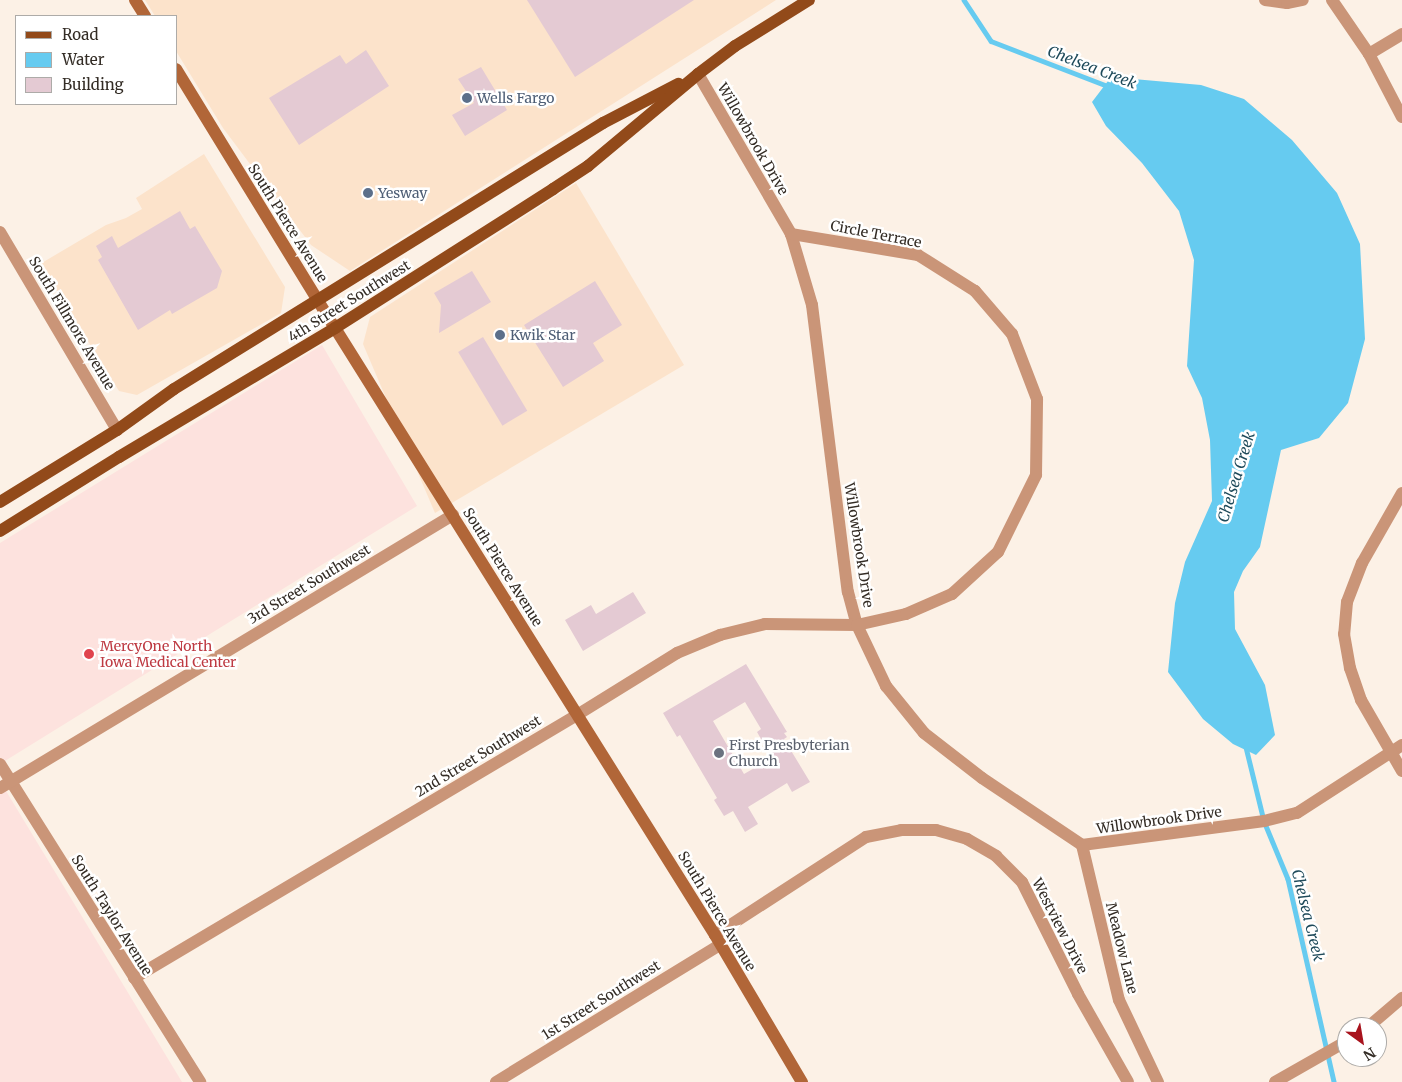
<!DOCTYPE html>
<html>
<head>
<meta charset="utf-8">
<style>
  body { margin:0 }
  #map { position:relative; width:1402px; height:1082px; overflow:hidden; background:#fcf1e6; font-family:Merriweather,serif }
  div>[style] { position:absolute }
  .built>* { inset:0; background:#fce3cb }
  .medical>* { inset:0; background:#fde2de }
  .water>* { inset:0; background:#66cbf0 }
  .stream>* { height:4.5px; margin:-2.25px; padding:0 2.25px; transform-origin:2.25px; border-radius:2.25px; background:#66cbf0 }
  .building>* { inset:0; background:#e4cad3; transform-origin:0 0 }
  .minor>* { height:12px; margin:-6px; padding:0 6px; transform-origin:6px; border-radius:6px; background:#ca9578 }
  .tertiary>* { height:12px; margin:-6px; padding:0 6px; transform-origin:6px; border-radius:6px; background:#ca9578 }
  .secondary>* { height:12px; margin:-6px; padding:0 6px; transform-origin:6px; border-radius:6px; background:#b16638 }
  .primary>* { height:12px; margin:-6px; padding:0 6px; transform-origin:6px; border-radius:6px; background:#924a1a }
  .dots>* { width:14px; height:14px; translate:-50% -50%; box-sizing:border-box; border:2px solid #fff; border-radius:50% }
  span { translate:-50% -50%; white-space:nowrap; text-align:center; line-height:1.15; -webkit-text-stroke:5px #fff; paint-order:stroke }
  .service-label { font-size:14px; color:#4e5e75 }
  .left { translate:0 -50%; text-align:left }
  .street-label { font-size:14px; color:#332c25 }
  .health-label { font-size:14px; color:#be3a42 }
  .worship-label { font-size:14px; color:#5b616d }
  .water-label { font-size:15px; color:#1e4a5a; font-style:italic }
  .legend { position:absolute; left:15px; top:15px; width:162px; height:90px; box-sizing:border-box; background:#fff; border:1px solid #adaba8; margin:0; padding:6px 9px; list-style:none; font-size:15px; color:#332c25 }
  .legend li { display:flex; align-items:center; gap:10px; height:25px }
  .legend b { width:25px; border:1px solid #adaba8 }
  .north { position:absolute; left:1337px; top:1017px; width:50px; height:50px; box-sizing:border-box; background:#fff; border:1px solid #adaba8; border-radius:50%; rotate:148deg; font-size:14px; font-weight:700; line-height:20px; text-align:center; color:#332c25 }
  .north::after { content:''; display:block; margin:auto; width:18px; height:22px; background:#a8131d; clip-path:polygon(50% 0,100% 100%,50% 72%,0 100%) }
</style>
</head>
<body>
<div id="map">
  <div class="built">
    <i style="clip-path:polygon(145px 0,776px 0,350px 271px,311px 245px,223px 128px,176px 51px,176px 16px,155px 16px)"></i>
    <i style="clip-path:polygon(204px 154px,285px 287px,281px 313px,137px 395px,119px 391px,40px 264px,106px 225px,126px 218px,142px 209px,136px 198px)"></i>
    <i style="clip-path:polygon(576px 183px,684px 365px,435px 513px,363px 344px,370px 317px)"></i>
  </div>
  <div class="medical">
    <i style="clip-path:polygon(322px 345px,417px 506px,0 764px,0 543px)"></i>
    <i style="clip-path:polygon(0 781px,182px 1082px,0 1082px)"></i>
  </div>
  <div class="water">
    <i style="clip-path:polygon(1111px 77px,1201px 85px,1244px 99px,1292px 140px,1337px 193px,1360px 244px,1365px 339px,1348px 403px,1319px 438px,1281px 450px,1260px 547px,1243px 571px,1234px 592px,1235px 629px,1265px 685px,1275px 735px,1256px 755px,1233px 744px,1203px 719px,1168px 672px,1175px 603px,1185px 562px,1212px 501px,1210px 440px,1202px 398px,1187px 366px,1194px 260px,1179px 211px,1142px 163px,1106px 126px,1092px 102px)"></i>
  </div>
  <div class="stream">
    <i style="left:964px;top:0;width:49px;rotate:56.6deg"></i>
    <i style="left:991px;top:41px;width:128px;rotate:21.1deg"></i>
    <i style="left:1246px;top:747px;width:76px;rotate:76.3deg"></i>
    <i style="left:1264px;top:821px;width:63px;rotate:67.5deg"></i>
    <i style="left:1288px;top:879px;width:208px;rotate:77.2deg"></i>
  </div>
  <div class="building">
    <i style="clip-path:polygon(527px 0,694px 0,575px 77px)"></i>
    <i style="clip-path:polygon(366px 50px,389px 86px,299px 145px,269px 98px,340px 55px,346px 64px)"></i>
    <i style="clip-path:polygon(481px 67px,507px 110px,465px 136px,452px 115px,474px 103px,458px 79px)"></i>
    <i style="clip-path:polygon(180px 211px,190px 229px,195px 226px,222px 271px,217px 288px,172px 314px,170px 310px,138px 330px,98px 260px,102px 257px,96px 246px,112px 236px,118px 248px)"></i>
    <i style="clip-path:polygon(472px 271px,491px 302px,439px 333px,441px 305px,434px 293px)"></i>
    <i style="clip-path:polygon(595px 281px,622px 325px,593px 343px,604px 361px,563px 387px,524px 325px)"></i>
    <i style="left:483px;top:337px;width:86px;height:29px;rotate:59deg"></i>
    <i style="clip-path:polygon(633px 592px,646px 613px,583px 651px,565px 620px,591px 605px,596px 614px)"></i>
    <i style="clip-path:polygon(evenodd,746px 664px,787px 732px,784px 733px,787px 737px,784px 739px,810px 782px,792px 792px,787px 783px,748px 807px,758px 824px,745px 832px,733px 811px,724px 816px,714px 800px,717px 798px,680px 735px,677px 737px,663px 713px,746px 664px,745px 702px,761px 729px,757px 732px,772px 758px,744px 774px,713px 721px,745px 702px)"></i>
  </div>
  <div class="minor">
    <i style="left:1265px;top:0;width:22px;rotate:8deg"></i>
    <i style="left:1287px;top:3px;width:16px;rotate:-11deg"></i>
    <i style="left:1332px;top:0;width:65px;rotate:55.6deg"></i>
    <i style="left:1369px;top:54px;width:71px;rotate:62.4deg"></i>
    <i style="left:1369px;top:54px;width:39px;rotate:-31deg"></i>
    <i style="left:698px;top:74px;width:185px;rotate:59.8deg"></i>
    <i style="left:791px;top:234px;width:74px;rotate:73.5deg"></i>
    <i style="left:812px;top:305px;width:289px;rotate:82.9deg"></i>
    <i style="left:848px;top:592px;width:34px;rotate:75deg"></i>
    <i style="left:857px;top:625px;width:68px;rotate:64.6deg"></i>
    <i style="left:886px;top:686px;width:60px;rotate:51deg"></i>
    <i style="left:924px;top:733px;width:73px;rotate:37.8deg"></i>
    <i style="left:982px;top:778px;width:120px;rotate:33.8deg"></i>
    <i style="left:1082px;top:845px;width:184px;rotate:-7.5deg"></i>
    <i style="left:1264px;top:821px;width:34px;rotate:-14deg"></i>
    <i style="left:1297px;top:813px;width:125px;rotate:-32.9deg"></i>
    <i style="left:0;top:232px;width:230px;rotate:59.4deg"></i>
    <i style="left:1402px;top:493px;width:81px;rotate:119.7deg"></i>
    <i style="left:1362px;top:563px;width:42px;rotate:111deg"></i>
    <i style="left:1347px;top:602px;width:32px;rotate:95deg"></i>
    <i style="left:1344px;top:634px;width:35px;rotate:80deg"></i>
    <i style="left:1350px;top:668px;width:34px;rotate:71deg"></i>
    <i style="left:1361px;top:700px;width:82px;rotate:60deg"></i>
    <i style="left:0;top:764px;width:376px;rotate:57.8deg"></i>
    <i style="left:0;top:788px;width:529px;rotate:-31.08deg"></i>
    <i style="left:1082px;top:845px;width:159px;rotate:76.6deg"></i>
    <i style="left:1119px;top:1000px;width:91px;rotate:64.6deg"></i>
    <i style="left:715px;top:935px;width:180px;rotate:-33deg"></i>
    <i style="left:866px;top:837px;width:36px;rotate:-11deg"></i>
    <i style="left:901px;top:830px;width:35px"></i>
    <i style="left:936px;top:830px;width:32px;rotate:16deg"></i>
    <i style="left:967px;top:839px;width:34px;rotate:30deg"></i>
    <i style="left:996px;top:856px;width:37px;rotate:45deg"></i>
    <i style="left:1022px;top:882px;width:125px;rotate:63.4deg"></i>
    <i style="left:1078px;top:994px;width:101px;rotate:60.4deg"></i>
    <i style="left:134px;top:978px;width:515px;rotate:-30.7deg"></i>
    <i style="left:577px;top:715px;width:118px;rotate:-31.8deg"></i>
    <i style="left:677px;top:653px;width:47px;rotate:-22.7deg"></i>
    <i style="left:720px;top:635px;width:46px;rotate:-13.7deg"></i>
    <i style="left:765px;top:624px;width:92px;rotate:0.6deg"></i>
    <i style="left:857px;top:625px;width:50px;rotate:-12.7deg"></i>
    <i style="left:906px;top:614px;width:50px;rotate:-23.5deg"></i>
    <i style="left:952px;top:594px;width:62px;rotate:-42.4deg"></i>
    <i style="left:998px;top:552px;width:86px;rotate:-63.7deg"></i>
    <i style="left:1036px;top:475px;width:76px;rotate:-89.2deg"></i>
    <i style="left:1037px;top:399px;width:70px;rotate:-111deg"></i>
    <i style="left:1012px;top:334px;width:57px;rotate:-130.7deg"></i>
    <i style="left:975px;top:291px;width:67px;rotate:-147.7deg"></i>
    <i style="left:918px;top:255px;width:129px;rotate:-170.6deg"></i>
    <i style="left:496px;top:1082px;width:264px;rotate:-31.5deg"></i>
  </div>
  <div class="tertiary">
    <i style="left:1368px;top:1027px;width:45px;rotate:-40.5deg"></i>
    <i style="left:1275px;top:1082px;width:83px;rotate:-29.7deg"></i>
  </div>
  <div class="secondary">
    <i style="left:135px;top:0;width:19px;rotate:58deg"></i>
    <i style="left:176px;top:69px;width:304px;rotate:58.5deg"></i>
    <i style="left:335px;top:328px;width:716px;rotate:57.95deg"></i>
    <i style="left:715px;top:935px;width:171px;rotate:59.4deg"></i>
  </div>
  <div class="primary">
    <i style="left:0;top:502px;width:137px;rotate:-31.6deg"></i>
    <i style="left:117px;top:430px;width:70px;rotate:-35.7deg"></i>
    <i style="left:174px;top:389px;width:505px;rotate:-31.8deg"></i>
    <i style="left:603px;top:123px;width:85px;rotate:-27.5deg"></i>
    <i style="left:0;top:531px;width:140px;rotate:-31.9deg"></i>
    <i style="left:119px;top:457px;width:252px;rotate:-30.8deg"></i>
    <i style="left:335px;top:328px;width:259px;rotate:-32.5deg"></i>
    <i style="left:553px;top:189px;width:42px;rotate:-33.3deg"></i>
    <i style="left:588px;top:166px;width:143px;rotate:-39.9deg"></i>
    <i style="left:698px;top:74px;width:46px;rotate:-37.1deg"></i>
    <i style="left:735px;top:46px;width:87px;rotate:-31.9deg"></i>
  </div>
  <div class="dots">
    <i style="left:467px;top:98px;background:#5c6f8a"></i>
    <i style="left:368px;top:193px;background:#5c6f8a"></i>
    <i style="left:500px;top:335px;background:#5c6f8a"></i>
    <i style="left:89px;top:654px;background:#e0444e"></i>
    <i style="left:719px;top:753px;background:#6b7280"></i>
  </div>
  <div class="service-label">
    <span class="left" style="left:477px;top:98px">Wells Fargo</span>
    <span class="left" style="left:378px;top:193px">Yesway</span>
    <span class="left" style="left:510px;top:335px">Kwik Star</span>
  </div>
  <div class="street-label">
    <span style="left:753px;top:139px;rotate:60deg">Willowbrook Drive</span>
    <span style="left:288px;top:223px;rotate:58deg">South Pierce Avenue</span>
    <span style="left:876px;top:234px;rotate:11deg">Circle Terrace</span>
    <span style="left:349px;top:301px;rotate:-32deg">4th Street Southwest</span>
    <span style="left:72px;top:323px;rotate:59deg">South Fillmore Avenue</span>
    <span style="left:859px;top:545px;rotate:81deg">Willowbrook Drive</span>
    <span style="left:503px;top:567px;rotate:58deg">South Pierce Avenue</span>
    <span style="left:309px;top:584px;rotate:-31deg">3rd Street Southwest</span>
    <span style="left:478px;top:756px;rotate:-31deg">2nd Street Southwest</span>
    <span style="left:1159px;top:820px;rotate:-8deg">Willowbrook Drive</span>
    <span style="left:717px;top:911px;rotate:59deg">South Pierce Avenue</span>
    <span style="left:112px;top:915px;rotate:58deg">South Taylor Avenue</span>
    <span style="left:1060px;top:926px;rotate:63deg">Westview Drive</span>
    <span style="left:1122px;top:948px;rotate:76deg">Meadow Lane</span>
    <span style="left:601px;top:1000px;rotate:-32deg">1st Street Southwest</span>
  </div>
  <div class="health-label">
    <span class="left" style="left:100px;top:654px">MercyOne North<br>Iowa Medical Center</span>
  </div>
  <div class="worship-label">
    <span class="left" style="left:729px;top:753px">First Presbyterian<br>Church</span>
  </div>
  <div class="water-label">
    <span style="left:1092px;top:67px;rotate:21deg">Chelsea Creek</span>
    <span style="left:1236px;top:477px;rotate:-73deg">Chelsea Creek</span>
    <span style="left:1308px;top:915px;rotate:76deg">Chelsea Creek</span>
  </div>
  <ul class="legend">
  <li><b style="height:6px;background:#924a1a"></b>Road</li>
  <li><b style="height:14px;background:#66cbf0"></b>Water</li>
  <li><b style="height:14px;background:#e4cad3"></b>Building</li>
  </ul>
  <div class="north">N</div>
</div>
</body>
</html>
